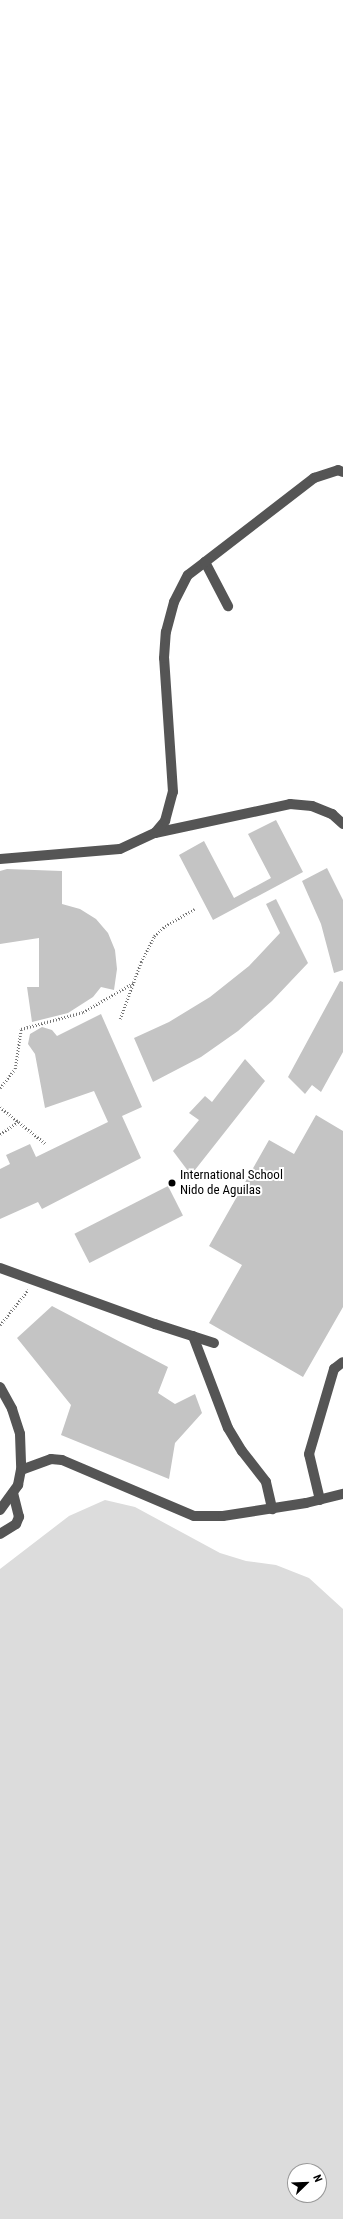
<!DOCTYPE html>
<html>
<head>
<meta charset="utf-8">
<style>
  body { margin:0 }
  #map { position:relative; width:343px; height:2219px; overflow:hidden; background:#fff; font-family:"Roboto Condensed",sans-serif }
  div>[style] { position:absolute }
  .green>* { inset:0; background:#dcdcdc }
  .building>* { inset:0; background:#c4c4c4; transform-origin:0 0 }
  .path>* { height:2.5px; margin-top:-1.25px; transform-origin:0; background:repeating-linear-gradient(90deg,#777 0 1px,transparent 0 3px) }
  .minor>* { height:10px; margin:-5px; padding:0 5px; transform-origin:5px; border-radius:5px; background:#555 }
  .dots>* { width:11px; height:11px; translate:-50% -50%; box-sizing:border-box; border:2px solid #fff; border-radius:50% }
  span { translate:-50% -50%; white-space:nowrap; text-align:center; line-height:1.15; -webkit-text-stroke:4px #fff; paint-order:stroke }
  .poi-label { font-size:13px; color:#000 }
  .left { translate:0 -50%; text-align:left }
  .north { position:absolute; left:287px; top:2163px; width:40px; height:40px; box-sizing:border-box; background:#fff; border:1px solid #999; border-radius:50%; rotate:67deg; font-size:11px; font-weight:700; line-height:16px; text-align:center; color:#000 }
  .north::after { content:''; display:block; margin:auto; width:14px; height:18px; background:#000; clip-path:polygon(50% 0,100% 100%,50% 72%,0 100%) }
</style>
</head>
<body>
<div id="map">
  <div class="green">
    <i style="clip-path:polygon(evenodd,105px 1500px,135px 1507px,220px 1553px,246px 1561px,276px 1565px,309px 1578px,343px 1609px,343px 2219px,0 2219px,0 1569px,69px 1516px,105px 1500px,295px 2171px,319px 2171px,319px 2195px,295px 2195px,295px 2171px)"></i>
  </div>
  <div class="building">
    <i style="clip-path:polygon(276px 820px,303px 872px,213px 920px,179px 855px,204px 841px,234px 898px,271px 878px,248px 834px)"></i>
    <i style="clip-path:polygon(327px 868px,343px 900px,343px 970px,334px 973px,321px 924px,302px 881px)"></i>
    <i style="clip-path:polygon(7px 869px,62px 871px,62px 904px,80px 909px,96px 919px,108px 933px,115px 950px,117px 969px,114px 990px,101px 987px,93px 997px,68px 1013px,32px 1022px,27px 987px,39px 987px,39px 938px,0 944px,0 871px)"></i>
    <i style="clip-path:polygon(276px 899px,308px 963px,272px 1001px,238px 1031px,201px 1057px,153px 1082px,134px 1038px,169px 1022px,210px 997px,249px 966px,280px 933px,266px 904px)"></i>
    <i style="clip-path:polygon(340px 981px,343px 982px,343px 1052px,321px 1092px,312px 1085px,305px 1094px,288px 1077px)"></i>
    <i style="clip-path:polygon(101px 1014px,142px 1107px,122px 1116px,141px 1158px,42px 1209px,38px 1202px,0 1219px,0 1169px,10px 1164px,6px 1155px,30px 1144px,36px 1157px,108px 1122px,94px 1091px,45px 1108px,35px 1054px,28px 1044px,30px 1034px,42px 1027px,52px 1030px,57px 1036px)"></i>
    <i style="clip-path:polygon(245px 1059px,265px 1081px,191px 1175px,173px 1151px,199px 1120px,189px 1113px,205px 1096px,212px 1102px)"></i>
    <i style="clip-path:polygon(316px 1115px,343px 1131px,343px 1307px,303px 1377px,209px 1323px,242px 1265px,209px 1246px,269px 1140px,294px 1154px)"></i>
    <i style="left:168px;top:1186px;width:33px;height:105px;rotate:63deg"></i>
    <i style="clip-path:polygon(52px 1306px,168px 1367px,158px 1393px,175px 1404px,195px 1394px,202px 1413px,175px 1443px,169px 1479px,61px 1435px,71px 1405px,17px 1338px)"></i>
  </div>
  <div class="path">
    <i style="left:120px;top:1019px;width:61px;rotate:-69.8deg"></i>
    <i style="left:141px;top:962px;width:29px;rotate:-63deg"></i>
    <i style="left:154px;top:936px;width:15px;rotate:-42deg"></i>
    <i style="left:165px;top:926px;width:34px;rotate:-30deg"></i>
    <i style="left:0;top:1088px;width:24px;rotate:-52deg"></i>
    <i style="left:15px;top:1069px;width:40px;rotate:-81.5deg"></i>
    <i style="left:21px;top:1029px;width:64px;rotate:-15.3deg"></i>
    <i style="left:83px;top:1012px;width:60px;rotate:-30deg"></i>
    <i style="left:0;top:1107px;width:58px;rotate:38.7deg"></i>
    <i style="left:0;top:1134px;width:22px;rotate:-34deg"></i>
    <i style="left:0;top:1325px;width:45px;rotate:-51.3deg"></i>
  </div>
  <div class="minor">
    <i style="left:205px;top:562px;width:50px;rotate:62.4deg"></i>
    <i style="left:155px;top:833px;width:138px;rotate:-12.1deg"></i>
    <i style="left:290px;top:804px;width:22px;rotate:5deg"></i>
    <i style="left:312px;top:806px;width:22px;rotate:22deg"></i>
    <i style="left:332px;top:814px;width:15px;rotate:42deg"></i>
    <i style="left:0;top:859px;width:120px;rotate:-4.8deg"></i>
    <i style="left:120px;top:849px;width:38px;rotate:-25deg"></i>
    <i style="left:155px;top:833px;width:16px;rotate:-50deg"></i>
    <i style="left:165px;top:821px;width:30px;rotate:-75deg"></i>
    <i style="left:173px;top:792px;width:134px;rotate:-93.8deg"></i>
    <i style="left:164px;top:658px;width:26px;rotate:-86deg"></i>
    <i style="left:166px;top:632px;width:31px;rotate:-75deg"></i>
    <i style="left:174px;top:602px;width:30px;rotate:-63deg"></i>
    <i style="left:188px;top:575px;width:21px;rotate:-37deg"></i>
    <i style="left:205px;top:562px;width:138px;rotate:-37.6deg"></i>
    <i style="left:314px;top:478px;width:25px;rotate:-18deg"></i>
    <i style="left:338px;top:470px;width:5px;rotate:22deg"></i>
    <i style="left:0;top:1268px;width:165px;rotate:19.9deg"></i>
    <i style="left:155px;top:1324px;width:62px;rotate:17.9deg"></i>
    <i style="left:193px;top:1336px;width:98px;rotate:69.2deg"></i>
    <i style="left:228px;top:1428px;width:27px;rotate:59deg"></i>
    <i style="left:242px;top:1451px;width:39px;rotate:52deg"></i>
    <i style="left:266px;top:1482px;width:28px;rotate:77deg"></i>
    <i style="left:0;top:1387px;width:25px;rotate:61deg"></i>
    <i style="left:12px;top:1409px;width:26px;rotate:72deg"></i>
    <i style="left:20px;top:1434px;width:36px;rotate:88deg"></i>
    <i style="left:320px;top:1500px;width:47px;rotate:-103.4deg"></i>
    <i style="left:309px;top:1454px;width:89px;rotate:-73.6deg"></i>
    <i style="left:334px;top:1369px;width:11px;rotate:-38deg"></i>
    <i style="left:0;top:1510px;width:31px;rotate:-54deg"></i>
    <i style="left:18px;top:1485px;width:15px;rotate:-79deg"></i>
    <i style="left:21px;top:1470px;width:32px;rotate:-20deg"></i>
    <i style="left:51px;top:1459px;width:11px;rotate:5deg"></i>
    <i style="left:62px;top:1460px;width:143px;rotate:23deg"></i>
    <i style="left:194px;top:1516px;width:29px"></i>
    <i style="left:223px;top:1516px;width:84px;rotate:-8.9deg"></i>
    <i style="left:306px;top:1503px;width:38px;rotate:-14deg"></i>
    <i style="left:0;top:1534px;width:19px;rotate:-32deg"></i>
    <i style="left:16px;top:1524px;width:8px;rotate:-67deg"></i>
    <i style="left:19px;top:1517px;width:25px;rotate:-104deg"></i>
  </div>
  <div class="dots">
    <i style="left:172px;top:1183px;background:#000"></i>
  </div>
  <div class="poi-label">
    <span class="left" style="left:180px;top:1183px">International School<br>Nido de Aguilas</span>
  </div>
  <div class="north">N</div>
</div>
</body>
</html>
